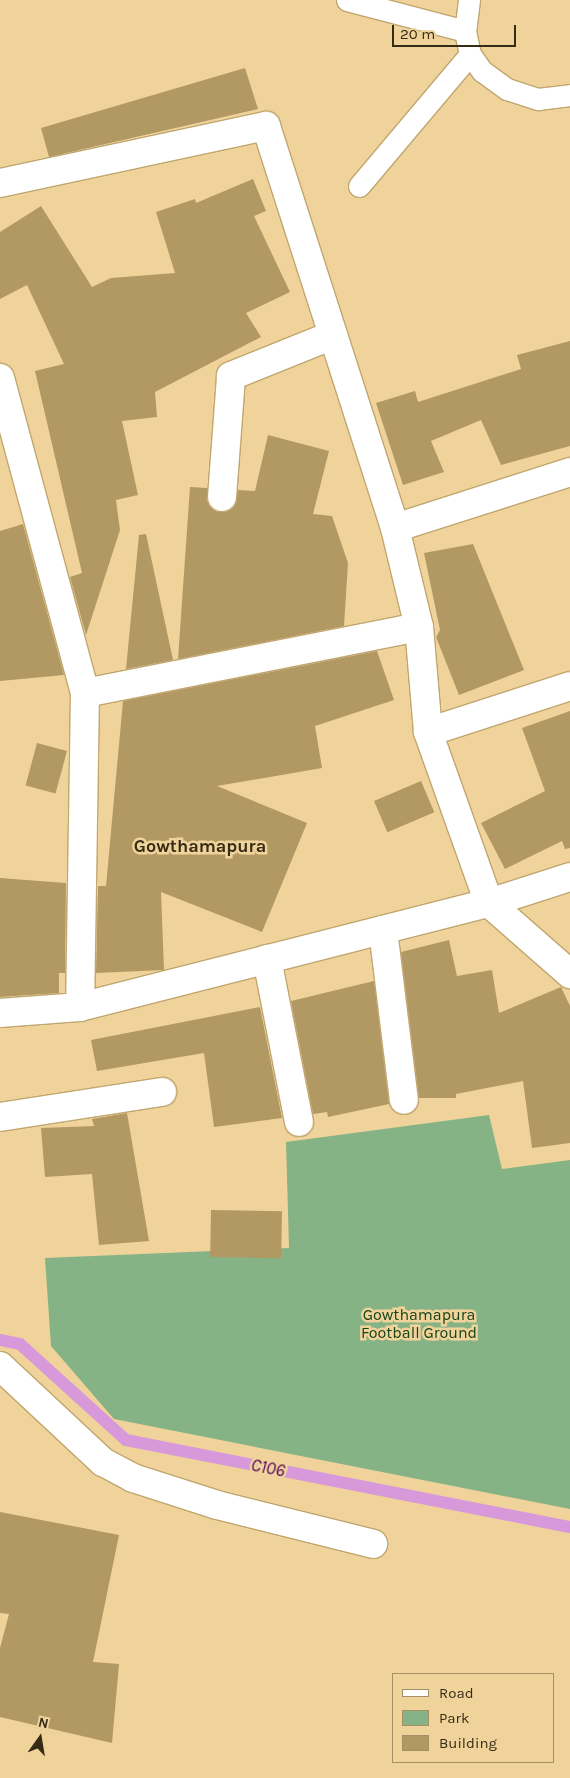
<!DOCTYPE html>
<html>
<head>
<meta charset="utf-8">
<style>
  body { margin:0 }
  #map { position:relative; width:570px; height:1778px; overflow:hidden; background:#efd39b; font-family:Karla,sans-serif }
  div>[style] { position:absolute }
  .green>* { inset:0; background:#85b385 }
  .stream>* { height:12px; margin:-6px; padding:0 6px; transform-origin:6px; border-radius:6px; background:#d899db }
  .building>* { inset:0; background:#b29862; transform-origin:0 0 }
  .roads { filter:drop-shadow(1px 0 #c0a66f) drop-shadow(-1px 0 #c0a66f) drop-shadow(0 1px #c0a66f) drop-shadow(0 -1px #c0a66f) }
  .service>* { height:21px; margin:-10.5px; padding:0 10.5px; transform-origin:10.5px; border-radius:10.5px; background:#fff }
  .minor>* { height:28px; margin:-14px; padding:0 14px; transform-origin:14px; border-radius:14px; background:#fff }
  span { translate:-50% -50%; white-space:nowrap; text-align:center; line-height:1.15; -webkit-text-stroke:5px #efd39b; paint-order:stroke }
  .park-label { font-size:16px; color:#154419 }
  .neighbourhood-label { font-size:18px; color:#362b15; font-weight:700 }
  .water-label { font-size:18px; color:#520158; font-style:italic }
  .legend { position:absolute; left:392px; top:1673px; width:162px; height:90px; box-sizing:border-box; background:#efd39b; border:1px solid #a59065; margin:0; padding:6px 9px; list-style:none; font-size:15px; color:#362b15 }
  .legend li { display:flex; align-items:center; gap:10px; height:25px }
  .legend b { width:25px; border:1px solid #a59065 }
  .north { position:absolute; left:15px; top:1713px; width:50px; height:50px; -webkit-text-stroke:4px #efd39b; paint-order:stroke; rotate:13deg; font-size:14px; font-weight:700; line-height:20px; text-align:center; color:#362b15 }
  .north::after { content:''; display:block; margin:auto; width:18px; height:22px; background:#362b15; clip-path:polygon(50% 0,100% 100%,50% 72%,0 100%) }
  .scale { position:absolute; left:392px; top:25px; width:124px; height:22px; box-sizing:border-box; border:2px solid #362b15; border-top:0; padding-left:6px; font-size:15px; line-height:18px; white-space:nowrap; color:#362b15; -webkit-text-stroke:4px #efd39b; paint-order:stroke }
</style>
</head>
<body>
<div id="map">
  <div class="green">
    <i style="clip-path:polygon(489px 1115px,502px 1169px,570px 1160px,570px 1509px,114px 1419px,51px 1346px,45px 1258px,289px 1248px,286px 1142px)"></i>
  </div>
  <div class="stream">
    <i style="left:0;top:1340px;width:20px;rotate:11deg"></i>
    <i style="left:20px;top:1344px;width:143px;rotate:42.2deg"></i>
    <i style="left:126px;top:1440px;width:452px;rotate:11.1deg"></i>
  </div>
  <div class="building">
    <i style="clip-path:polygon(245px 68px,258px 109px,49px 157px,41px 128px)"></i>
    <i style="clip-path:polygon(253px 179px,266px 211px,254px 216px,290px 292px,246px 313px,261px 337px,155px 392px,157px 417px,122px 421px,138px 495px,116px 500px,120px 530px,86px 635px,70px 577px,82px 573px,35px 371px,64px 364px,27px 285px,0 299px,0 232px,41px 206px,92px 287px,111px 278px,175px 273px,156px 212px,195px 199px,196px 203px)"></i>
    <i style="clip-path:polygon(570px 341px,570px 446px,501px 465px,481px 420px,431px 441px,444px 472px,403px 485px,376px 403px,415px 391px,418px 402px,521px 369px,517px 355px)"></i>
    <i style="clip-path:polygon(268px 435px,329px 451px,313px 514px,332px 516px,348px 563px,344px 626px,178px 659px,190px 487px,207px 488px,213px 510px,229px 511px,238px 490px,255px 491px)"></i>
    <i style="clip-path:polygon(23px 524px,64px 675px,0 681px,0 531px)"></i>
    <i style="clip-path:polygon(146px 534px,173px 660px,126px 669px,139px 535px)"></i>
    <i style="clip-path:polygon(473px 544px,524px 670px,459px 695px,436px 637px,440px 630px,424px 553px)"></i>
    <i style="clip-path:polygon(377px 651px,394px 700px,315px 726px,322px 768px,217px 786px,307px 823px,262px 932px,161px 892px,164px 970px,96px 973px,98px 886px,106px 886px,123px 701px)"></i>
    <i style="clip-path:polygon(570px 711px,570px 848px,565px 849px,562px 841px,505px 869px,481px 823px,545px 791px,522px 728px)"></i>
    <i style="left:37px;top:743px;width:31px;height:44px;rotate:15deg"></i>
    <i style="left:421px;top:781px;width:34px;height:51px;rotate:67deg"></i>
    <i style="clip-path:polygon(0 878px,66px 883px,65px 973px,59px 973px,59px 993px,0 997px)"></i>
    <i style="clip-path:polygon(449px 940px,457px 976px,492px 970px,499px 1013px,561px 987px,570px 1006px,570px 1143px,532px 1148px,523px 1081px,456px 1094px,456px 1098px,419px 1098px,401px 952px)"></i>
    <i style="clip-path:polygon(374px 981px,389px 1104px,328px 1117px,327px 1112px,313px 1114px,291px 1001px)"></i>
    <i style="clip-path:polygon(260px 1007px,282px 1118px,214px 1127px,204px 1053px,97px 1071px,91px 1040px)"></i>
    <i style="clip-path:polygon(127px 1113px,149px 1241px,99px 1245px,92px 1174px,45px 1177px,41px 1128px,94px 1126px,92px 1119px)"></i>
    <i style="left:211px;top:1210px;width:71px;height:47px;rotate:1deg"></i>
    <i style="clip-path:polygon(0 1512px,119px 1535px,93px 1662px,119px 1664px,112px 1743px,0 1717px,0 1648px,9px 1614px,0 1613px)"></i>
  </div>
  <div class="roads">
    <div class="service">
      <i style="left:347px;top:0;width:122px;rotate:14.7deg"></i>
      <i style="left:469px;top:0;width:31px;rotate:97deg"></i>
      <i style="left:465px;top:31px;width:24px;rotate:78deg"></i>
      <i style="left:470px;top:54px;width:21px;rotate:55deg"></i>
      <i style="left:482px;top:71px;width:31px;rotate:36deg"></i>
      <i style="left:507px;top:89px;width:33px;rotate:18deg"></i>
      <i style="left:538px;top:99px;width:32px;rotate:-7deg"></i>
      <i style="left:359px;top:186px;width:172px;rotate:-49.9deg"></i>
    </div>
    <div class="minor">
      <i style="left:0;top:183px;width:272px;rotate:-12.1deg"></i>
      <i style="left:266px;top:126px;width:422px;rotate:72.2deg"></i>
      <i style="left:395px;top:528px;width:102px;rotate:76.4deg"></i>
      <i style="left:419px;top:627px;width:105px;rotate:85.1deg"></i>
      <i style="left:428px;top:732px;width:182px;rotate:70.4deg"></i>
      <i style="left:489px;top:903px;width:108px;rotate:41.2deg"></i>
      <i style="left:0;top:378px;width:326px;rotate:74.9deg"></i>
      <i style="left:85px;top:693px;width:314px;rotate:90.9deg"></i>
      <i style="left:222px;top:497px;width:121px;rotate:-85.7deg"></i>
      <i style="left:231px;top:376px;width:110px;rotate:-21.9deg"></i>
      <i style="left:395px;top:528px;width:184px;rotate:-17.7deg"></i>
      <i style="left:85px;top:693px;width:340px;rotate:-11.2deg"></i>
      <i style="left:428px;top:732px;width:149px;rotate:-17.9deg"></i>
      <i style="left:383px;top:930px;width:171px;rotate:83deg"></i>
      <i style="left:267px;top:959px;width:166px;rotate:78.9deg"></i>
      <i style="left:0;top:1013px;width:80px;rotate:-4.3deg"></i>
      <i style="left:80px;top:1007px;width:422px;rotate:-14.3deg"></i>
      <i style="left:489px;top:903px;width:85px;rotate:-17.8deg"></i>
      <i style="left:0;top:1117px;width:164px;rotate:-8.8deg"></i>
      <i style="left:0;top:1366px;width:141px;rotate:43deg"></i>
      <i style="left:103px;top:1462px;width:34px;rotate:28deg"></i>
      <i style="left:133px;top:1478px;width:88px;rotate:17.8deg"></i>
      <i style="left:217px;top:1505px;width:161px;rotate:14deg"></i>
    </div>
  </div>
  <div class="park-label">
    <span style="left:419px;top:1324px">Gowthamapura<br>Football Ground</span>
  </div>
  <div class="neighbourhood-label">
    <span style="left:200px;top:846px">Gowthamapura</span>
  </div>
  <div class="water-label">
    <span style="left:268px;top:1468px;rotate:11deg">C106</span>
  </div>
  <ul class="legend">
  <li><b style="height:6px;background:#fff"></b>Road</li>
  <li><b style="height:14px;background:#85b385"></b>Park</li>
  <li><b style="height:14px;background:#b29862"></b>Building</li>
  </ul>
  <div class="north">N</div>
  <div class="scale">20 m</div>
</div>
</body>
</html>
